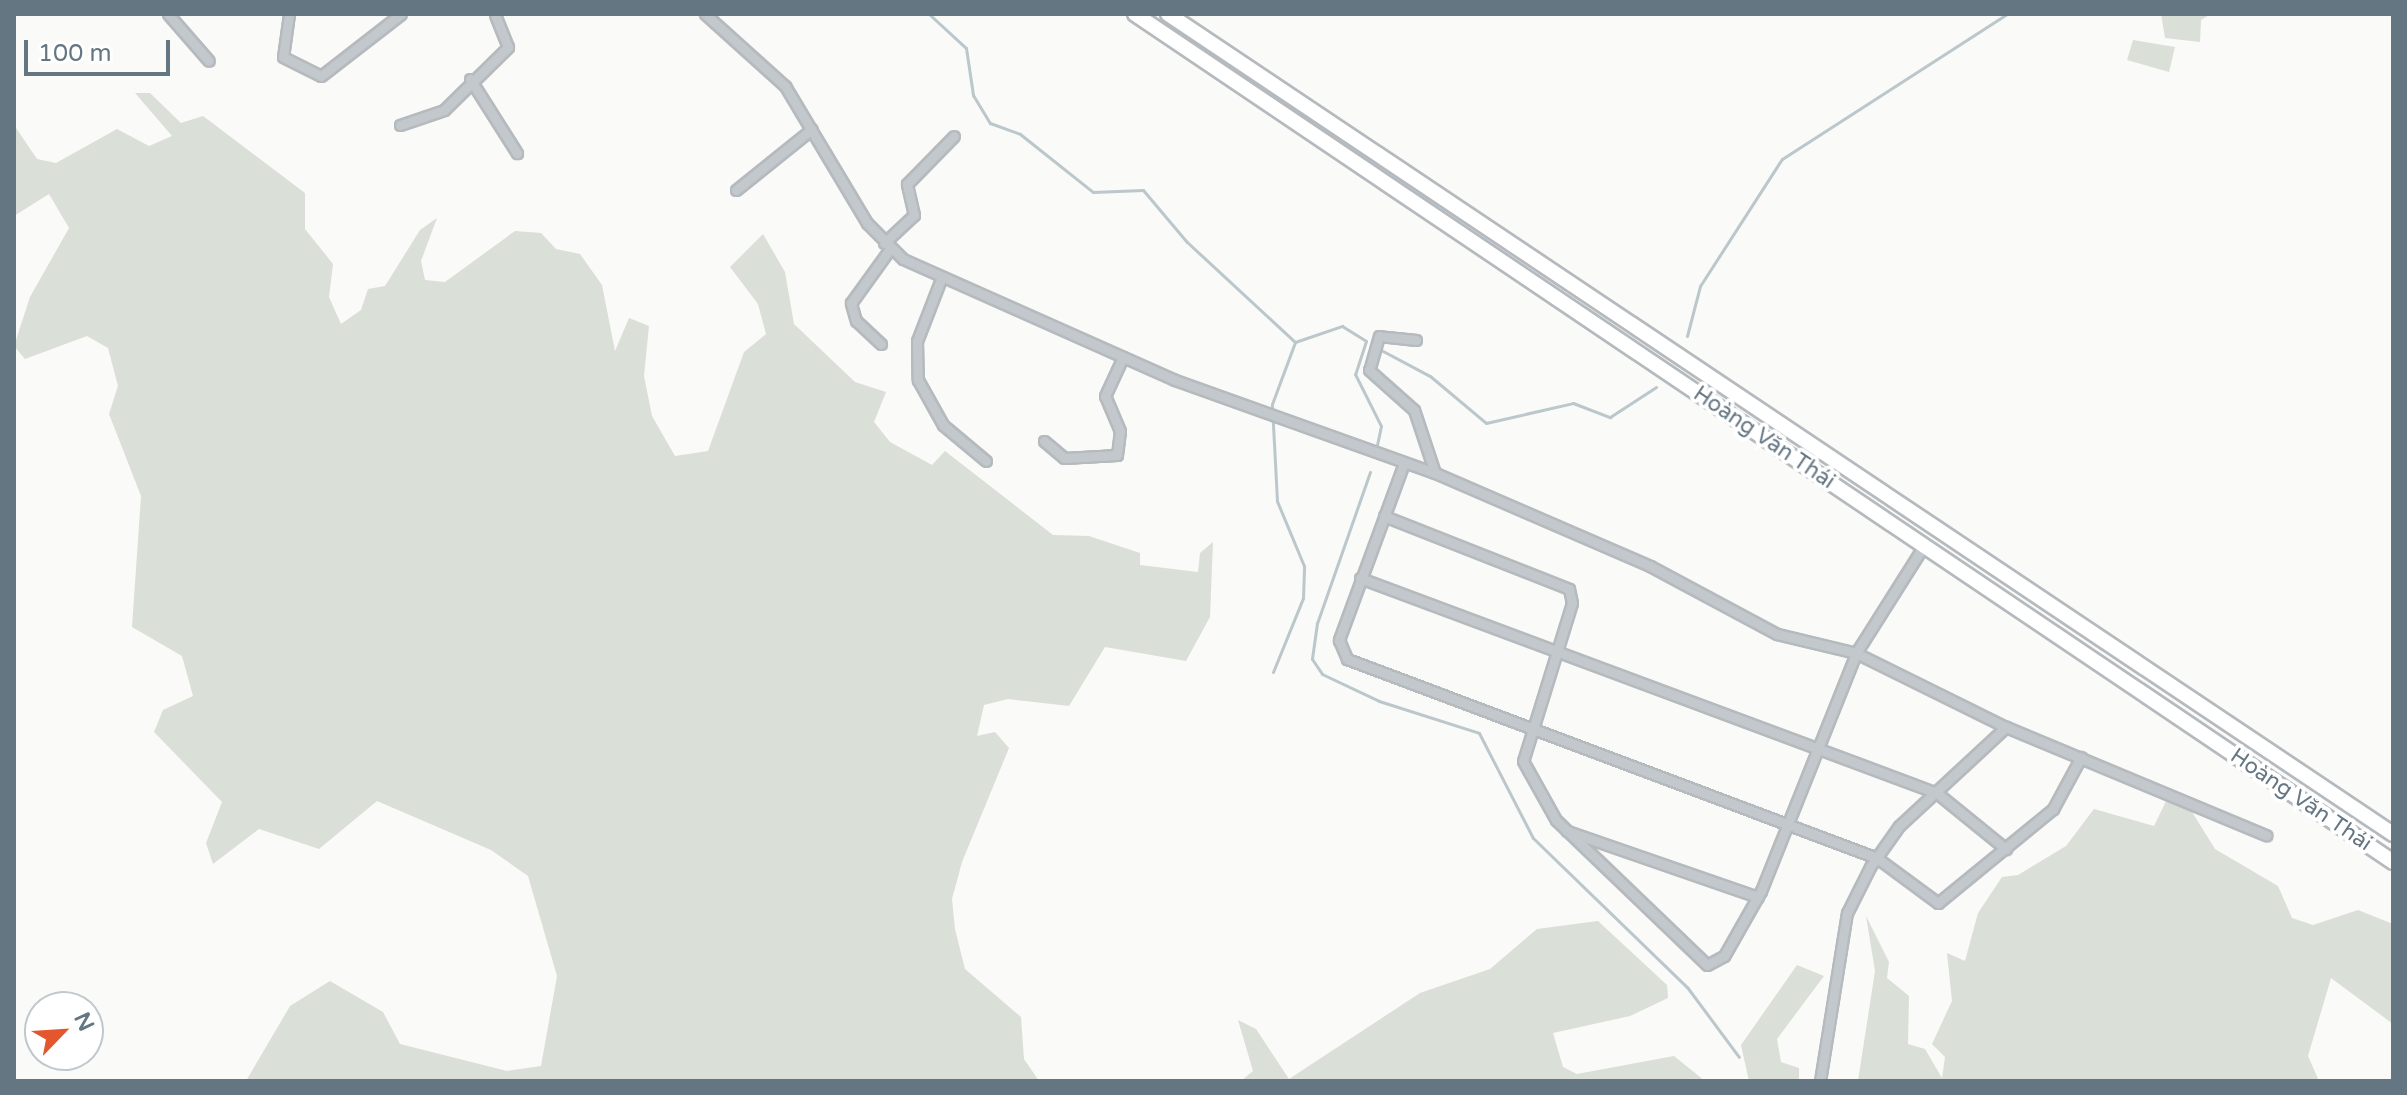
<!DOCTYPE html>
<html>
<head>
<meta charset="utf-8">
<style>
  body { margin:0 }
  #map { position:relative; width:2407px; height:1095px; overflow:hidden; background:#fafaf8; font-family:"Varela Round",sans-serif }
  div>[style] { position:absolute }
  .green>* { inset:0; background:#dadfd7 }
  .stream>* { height:3px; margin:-1.5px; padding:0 1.5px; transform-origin:1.5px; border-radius:1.5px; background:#bbc7cb }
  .roads { filter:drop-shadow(2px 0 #b5babe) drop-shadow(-2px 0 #b5babe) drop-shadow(0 2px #b5babe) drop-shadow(0 -2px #b5babe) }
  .street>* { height:9px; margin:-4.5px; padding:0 4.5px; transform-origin:4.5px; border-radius:4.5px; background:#c3c8cc }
  .primary>* { height:14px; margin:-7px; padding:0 7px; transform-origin:7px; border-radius:7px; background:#fff }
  span { translate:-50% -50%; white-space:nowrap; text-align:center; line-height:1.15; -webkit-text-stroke:8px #fff; paint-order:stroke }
  .street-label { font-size:22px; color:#657683 }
  .frame { position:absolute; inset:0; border:16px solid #657683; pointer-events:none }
  .north { position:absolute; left:24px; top:991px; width:80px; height:80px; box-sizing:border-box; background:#fff; border:2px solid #c1c8cd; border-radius:50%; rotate:65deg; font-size:22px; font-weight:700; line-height:32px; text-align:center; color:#657683 }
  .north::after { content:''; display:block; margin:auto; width:28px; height:36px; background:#e4572e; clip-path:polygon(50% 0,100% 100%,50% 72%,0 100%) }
  .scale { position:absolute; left:24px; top:40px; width:146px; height:36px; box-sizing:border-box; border:4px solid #657683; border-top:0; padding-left:10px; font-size:24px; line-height:28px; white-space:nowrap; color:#657683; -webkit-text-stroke:6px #fff; paint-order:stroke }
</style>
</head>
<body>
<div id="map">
  <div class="green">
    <i style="clip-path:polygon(2161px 14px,2211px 14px,2201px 20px,2200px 42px,2165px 38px)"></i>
    <i style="clip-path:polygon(2133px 40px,2175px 47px,2169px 72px,2127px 60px)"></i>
    <i style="clip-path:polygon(135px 93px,150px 93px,181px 123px,203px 116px,305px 193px,305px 229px,333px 264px,329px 297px,341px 324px,361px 310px,368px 289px,385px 286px,420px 230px,437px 218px,421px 261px,425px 280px,445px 282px,515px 231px,541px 233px,556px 249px,580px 254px,602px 285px,615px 351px,629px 318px,649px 326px,644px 376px,652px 416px,675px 456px,708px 451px,744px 352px,766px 334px,758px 304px,730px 267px,763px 234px,785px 272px,794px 324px,855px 382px,886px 392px,874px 422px,890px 442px,932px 465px,945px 451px,1053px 535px,1089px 536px,1140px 553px,1140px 565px,1198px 572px,1200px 553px,1213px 542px,1210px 617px,1186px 661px,1105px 647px,1069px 706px,1008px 699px,984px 705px,977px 736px,995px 732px,1009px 748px,962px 862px,952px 899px,955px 929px,965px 969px,1021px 1017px,1024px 1059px,1039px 1081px,246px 1081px,290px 1006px,330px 981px,383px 1012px,400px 1044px,507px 1071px,541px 1066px,557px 976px,528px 876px,491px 850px,377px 801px,319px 849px,259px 829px,213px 864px,206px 843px,222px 802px,154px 732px,163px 710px,193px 696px,182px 656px,132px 627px,141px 496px,109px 414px,118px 386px,108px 348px,87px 336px,25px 359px,14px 346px,30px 297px,69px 228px,49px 194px,14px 216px,14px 125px,37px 159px,56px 163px,117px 129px,149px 146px,172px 136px)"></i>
    <i style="clip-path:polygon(2168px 797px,2184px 799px,2215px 849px,2278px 886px,2292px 918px,2313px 925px,2358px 910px,2393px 924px,2393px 1024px,2331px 978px,2308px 1056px,2319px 1081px,1858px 1081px,1875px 971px,1866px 916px,1889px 962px,1887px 978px,1909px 996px,1908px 1044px,1925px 1049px,1942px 1078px,1945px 1057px,1932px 1044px,1952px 1001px,1947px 953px,1965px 961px,1978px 913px,2002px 877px,2018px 875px,2066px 846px,2094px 809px,2154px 826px)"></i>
    <i style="clip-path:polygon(1598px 921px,1667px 985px,1668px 998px,1630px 1016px,1553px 1033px,1563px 1067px,1577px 1074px,1674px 1056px,1705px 1081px,1241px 1081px,1253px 1071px,1238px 1020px,1256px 1029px,1289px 1079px,1420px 993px,1490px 969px,1537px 929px)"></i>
    <i style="clip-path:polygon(1797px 965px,1824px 976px,1777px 1039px,1781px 1062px,1799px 1068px,1799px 1081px,1749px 1081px,1741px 1045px)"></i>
  </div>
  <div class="stream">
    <i style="left:929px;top:14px;width:50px;rotate:42.6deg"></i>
    <i style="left:966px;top:48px;width:48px;rotate:81.5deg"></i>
    <i style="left:973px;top:95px;width:33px;rotate:59deg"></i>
    <i style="left:990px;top:123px;width:32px;rotate:20deg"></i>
    <i style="left:1020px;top:134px;width:93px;rotate:38.5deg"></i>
    <i style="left:1093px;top:192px;width:50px;rotate:-2.3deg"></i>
    <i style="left:1143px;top:190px;width:68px;rotate:49.8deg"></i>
    <i style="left:1187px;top:242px;width:147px;rotate:42.8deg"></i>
    <i style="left:1687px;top:336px;width:52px;rotate:-75.4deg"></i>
    <i style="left:1700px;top:286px;width:151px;rotate:-57.2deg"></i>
    <i style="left:1782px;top:159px;width:268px;rotate:-32.8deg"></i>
    <i style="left:1381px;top:350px;width:55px;rotate:28deg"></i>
    <i style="left:1430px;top:376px;width:73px;rotate:40deg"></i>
    <i style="left:1486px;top:423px;width:89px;rotate:-12.9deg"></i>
    <i style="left:1573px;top:403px;width:40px;rotate:21deg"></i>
    <i style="left:1610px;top:417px;width:55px;rotate:-33.1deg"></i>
    <i style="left:1370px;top:472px;width:160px;rotate:109.3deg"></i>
    <i style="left:1317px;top:623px;width:36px;rotate:98deg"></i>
    <i style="left:1312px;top:659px;width:18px;rotate:56deg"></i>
    <i style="left:1322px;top:674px;width:63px;rotate:25.3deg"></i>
    <i style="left:1379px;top:701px;width:105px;rotate:17.7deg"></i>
    <i style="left:1479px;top:733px;width:118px;rotate:62.8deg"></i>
    <i style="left:1533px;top:838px;width:214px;rotate:44.1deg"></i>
    <i style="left:1687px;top:987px;width:87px;rotate:53.4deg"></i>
    <i style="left:1273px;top:672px;width:80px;rotate:-67.9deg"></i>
    <i style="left:1303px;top:598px;width:32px;rotate:-88deg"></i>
    <i style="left:1304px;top:566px;width:70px;rotate:-112.6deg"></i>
    <i style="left:1277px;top:501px;width:97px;rotate:-93deg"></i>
    <i style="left:1272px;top:404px;width:66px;rotate:-69.6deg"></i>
    <i style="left:1295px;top:342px;width:50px;rotate:-18.8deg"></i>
    <i style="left:1342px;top:326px;width:28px;rotate:32deg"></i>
    <i style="left:1366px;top:341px;width:35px;rotate:108deg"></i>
    <i style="left:1355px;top:374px;width:58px;rotate:63.4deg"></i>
    <i style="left:1381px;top:426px;width:19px;rotate:102deg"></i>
  </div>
  <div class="roads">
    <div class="street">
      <i style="left:168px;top:14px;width:62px;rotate:48.9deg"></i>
      <i style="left:289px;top:14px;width:43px;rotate:97.9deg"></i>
      <i style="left:283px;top:57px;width:42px;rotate:26.6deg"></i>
      <i style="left:321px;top:76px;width:101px;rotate:-37.8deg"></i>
      <i style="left:705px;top:14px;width:108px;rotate:42deg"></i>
      <i style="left:785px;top:86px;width:160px;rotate:59.1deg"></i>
      <i style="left:867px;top:223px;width:51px;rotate:45deg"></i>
      <i style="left:903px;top:259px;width:298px;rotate:24deg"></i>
      <i style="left:1175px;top:380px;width:276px;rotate:19.7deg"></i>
      <i style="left:1435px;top:473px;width:234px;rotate:23.4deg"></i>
      <i style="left:1650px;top:566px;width:144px;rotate:28.2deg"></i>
      <i style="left:1777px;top:634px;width:81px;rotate:13.5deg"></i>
      <i style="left:1856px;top:653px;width:167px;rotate:26.3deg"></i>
      <i style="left:2006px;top:727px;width:282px;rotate:22.6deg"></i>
      <i style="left:470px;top:79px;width:88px;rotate:57.6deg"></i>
      <i style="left:400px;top:125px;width:46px;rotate:-18.8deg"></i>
      <i style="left:444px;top:110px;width:90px;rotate:-44.5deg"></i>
      <i style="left:508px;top:47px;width:35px;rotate:-112deg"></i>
      <i style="left:736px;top:190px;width:97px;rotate:-38.8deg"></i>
      <i style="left:884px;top:243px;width:41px;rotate:-43deg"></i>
      <i style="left:914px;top:215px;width:32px;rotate:-103deg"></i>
      <i style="left:907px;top:184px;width:67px;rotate:-45.6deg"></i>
      <i style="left:941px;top:279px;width:66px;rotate:111.2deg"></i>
      <i style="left:917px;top:341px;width:39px;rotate:89deg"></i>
      <i style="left:918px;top:380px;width:51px;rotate:60.9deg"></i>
      <i style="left:943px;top:425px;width:56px;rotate:39.9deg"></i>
      <i style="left:1416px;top:340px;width:37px;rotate:-174deg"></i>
      <i style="left:1379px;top:336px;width:35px;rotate:106deg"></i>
      <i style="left:1369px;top:370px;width:60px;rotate:41.6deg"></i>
      <i style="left:1414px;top:410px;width:66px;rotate:71.6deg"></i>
      <i style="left:881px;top:344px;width:34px;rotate:-137deg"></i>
      <i style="left:856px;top:321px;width:19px;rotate:-106deg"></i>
      <i style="left:851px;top:303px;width:67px;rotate:-54.2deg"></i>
      <i style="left:1044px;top:441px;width:26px;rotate:40deg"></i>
      <i style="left:1064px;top:458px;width:53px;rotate:-3.2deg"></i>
      <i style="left:1117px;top:455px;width:24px;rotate:-83deg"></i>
      <i style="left:1120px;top:431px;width:38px;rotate:-113deg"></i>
      <i style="left:1105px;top:396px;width:43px;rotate:-65.2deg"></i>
      <i style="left:1404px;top:463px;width:189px;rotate:110.2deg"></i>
      <i style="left:1339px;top:640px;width:21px;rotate:67deg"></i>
      <i style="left:1347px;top:659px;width:566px;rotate:20.58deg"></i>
      <i style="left:1877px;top:858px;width:76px;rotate:36.4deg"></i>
      <i style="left:1938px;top:903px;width:149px;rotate:-39.3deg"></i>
      <i style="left:2053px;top:809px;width:59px;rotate:-61.7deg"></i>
      <i style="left:1384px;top:516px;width:199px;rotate:21.5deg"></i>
      <i style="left:1569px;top:589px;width:14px;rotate:78deg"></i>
      <i style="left:1572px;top:603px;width:165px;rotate:107.2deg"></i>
      <i style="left:1523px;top:761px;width:68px;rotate:60.8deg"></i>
      <i style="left:1556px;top:820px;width:209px;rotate:43.8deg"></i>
      <i style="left:1707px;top:965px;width:19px;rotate:-28deg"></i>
      <i style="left:1724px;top:956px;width:75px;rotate:-60.4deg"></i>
      <i style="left:1761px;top:891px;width:256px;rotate:-68.2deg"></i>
      <i style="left:1856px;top:653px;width:125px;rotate:-57.7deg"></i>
      <i style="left:1360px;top:578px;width:616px;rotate:20.44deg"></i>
      <i style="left:1937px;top:793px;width:89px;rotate:39.1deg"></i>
      <i style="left:1567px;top:831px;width:202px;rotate:19.1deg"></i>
      <i style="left:1820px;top:1081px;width:170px;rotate:-80.9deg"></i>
      <i style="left:1847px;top:913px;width:51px;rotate:-63.4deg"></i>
      <i style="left:1870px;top:867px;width:50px;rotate:-54.7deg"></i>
      <i style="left:1899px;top:826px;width:146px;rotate:-42.8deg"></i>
    </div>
    <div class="primary">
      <i style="left:1135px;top:14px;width:1517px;rotate:33.98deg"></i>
      <i style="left:1168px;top:14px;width:1474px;rotate:33.8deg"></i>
    </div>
  </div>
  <div class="street-label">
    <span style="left:1764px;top:438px;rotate:34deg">Hoàng Văn Thái</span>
    <span style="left:2301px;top:800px;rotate:34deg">Hoàng Văn Thái</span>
  </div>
  <div class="frame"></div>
  <div class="north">N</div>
  <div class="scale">100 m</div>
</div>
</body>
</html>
